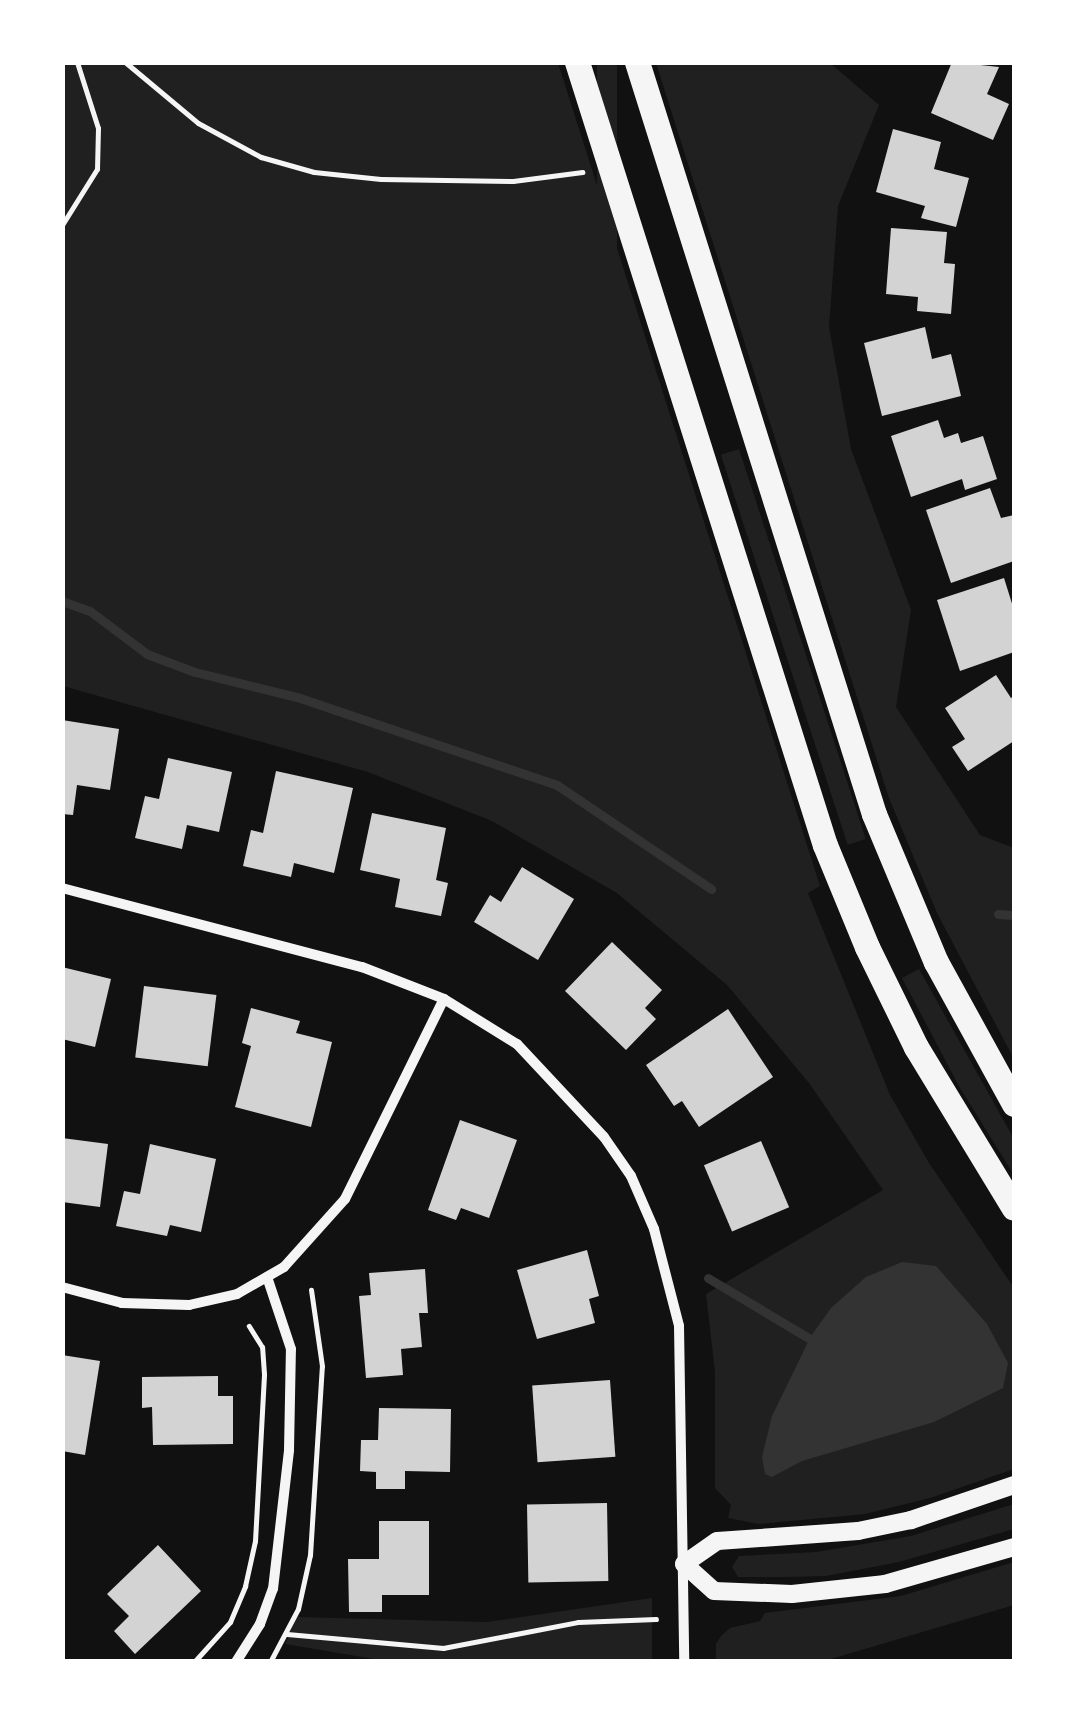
<!DOCTYPE html>
<html>
<head>
<meta charset="utf-8">
<style>
  body { margin:0 }
  #map { position:relative; width:1077px; height:1724px; overflow:hidden; background:#111; font-family:Helvetica,sans-serif }
  div>[style] { position:absolute }
  .green>* { inset:0; background:#202020; transform-origin:0 0 }
  .water>* { inset:0; background:#333 }
  .stream>* { height:9px; margin:-4.5px; padding:0 4.5px; transform-origin:4.5px; border-radius:4.5px; background:#333 }
  .building>* { inset:0; background:#d3d3d3; transform-origin:0 0 }
  .path>* { height:5px; margin:-2.5px; padding:0 2.5px; transform-origin:2.5px; border-radius:2.5px; background:#f5f5f5 }
  .minor>* { height:10px; margin:-5px; padding:0 5px; transform-origin:5px; border-radius:5px; background:#f5f5f5 }
  .tertiary>* { height:18px; margin:-9px; padding:0 9px; transform-origin:9px; border-radius:9px; background:#f5f5f5 }
  .primary>* { height:25px; margin:-12.5px; padding:0 12.5px; transform-origin:12.5px; border-radius:12.5px; background:#f5f5f5 }
  span { translate:-50% -50%; white-space:nowrap; text-align:center; line-height:1.15; -webkit-text-stroke:10px #fff; paint-order:stroke }
  .frame { position:absolute; inset:0; border:65px solid #fff; pointer-events:none }
</style>
</head>
<body>
<div id="map">
  <div class="green">
    <i style="clip-path:polygon(62px 63px,558px 63px,820px 886px,808px 893px,890px 1095px,929px 1163px,1014px 1288px,1014px 1469px,930px 1498px,865px 1514px,759px 1524px,728px 1518px,731px 1505px,715px 1488px,715px 1372px,706px 1294px,883px 1190px,809px 1083px,727px 985px,617px 893px,492px 821px,368px 772px,63px 686px)"></i>
    <i style="left:597px;top:63px;width:20px;height:235px"></i>
    <i style="clip-path:polygon(656px 63px,830px 63px,879px 105px,838px 206px,829px 327px,851px 449px,911px 610px,896px 707px,980px 835px,1014px 848px,1014px 1059px,937px 913px,889px 798px)"></i>
    <i style="left:739px;top:449px;width:410px;height:19px;rotate:72deg"></i>
    <i style="clip-path:polygon(919px 969px,1014px 1139px,1014px 1175px,960px 1088px,902px 978px)"></i>
    <i style="clip-path:polygon(1014px 1504px,1014px 1529px,899px 1562px,826px 1576px,785px 1577px,738px 1577px,732px 1567px,739px 1556px,816px 1552px,911px 1536px)"></i>
    <i style="clip-path:polygon(1014px 1562px,1014px 1605px,824px 1661px,716px 1661px,716px 1644px,721px 1636px,730px 1628px,760px 1621px,765px 1613px,901px 1596px)"></i>
    <i style="clip-path:polygon(652px 1598px,652px 1661px,380px 1660px,285px 1644px,297px 1617px,487px 1622px)"></i>
  </div>
  <div class="water">
    <i style="clip-path:polygon(902px 1262px,936px 1266px,987px 1324px,1008px 1363px,1003px 1388px,934px 1422px,802px 1461px,772px 1477px,765px 1474px,762px 1457px,772px 1416px,811px 1336px,831px 1308px,866px 1277px)"></i>
  </div>
  <div class="stream">
    <i style="left:62px;top:601px;width:30px;rotate:20deg"></i>
    <i style="left:90px;top:611px;width:71px;rotate:37deg"></i>
    <i style="left:147px;top:654px;width:51px;rotate:20.6deg"></i>
    <i style="left:195px;top:672px;width:105px;rotate:13.8deg"></i>
    <i style="left:297px;top:697px;width:274px;rotate:18.7deg"></i>
    <i style="left:557px;top:785px;width:186px;rotate:34deg"></i>
    <i style="left:998px;top:914px;width:16px;rotate:4deg"></i>
    <i style="left:708px;top:1278px;width:127px;rotate:30.8deg"></i>
  </div>
  <div class="building">
    <i style="clip-path:polygon(952px 62px,999px 67px,987px 94px,1009px 104px,993px 140px,931px 113px)"></i>
    <i style="clip-path:polygon(893px 129px,941px 142px,934px 169px,969px 178px,956px 227px,921px 218px,925px 206px,876px 192px)"></i>
    <i style="clip-path:polygon(891px 228px,947px 232px,944px 263px,955px 264px,951px 314px,917px 311px,918px 297px,886px 294px)"></i>
    <i style="clip-path:polygon(925px 327px,932px 359px,951px 354px,961px 396px,882px 416px,864px 343px)"></i>
    <i style="clip-path:polygon(938px 420px,944px 438px,958px 433px,961px 443px,983px 436px,997px 479px,965px 490px,962px 479px,911px 497px,891px 436px)"></i>
    <i style="clip-path:polygon(990px 488px,1001px 518px,1014px 515px,1014px 561px,951px 583px,926px 510px)"></i>
    <i style="clip-path:polygon(1004px 578px,1014px 610px,1014px 652px,960px 671px,937px 600px)"></i>
    <i style="clip-path:polygon(996px 675px,1011px 698px,1014px 696px,1014px 741px,968px 771px,952px 747px,965px 739px,945px 708px)"></i>
    <i style="clip-path:polygon(62px 720px,119px 729px,110px 790px,77px 785px,73px 815px,62px 814px)"></i>
    <i style="clip-path:polygon(168px 758px,232px 772px,219px 832px,187px 825px,182px 849px,135px 838px,145px 796px,159px 799px)"></i>
    <i style="clip-path:polygon(276px 771px,353px 788px,334px 873px,294px 863px,291px 877px,243px 866px,251px 830px,263px 833px)"></i>
    <i style="clip-path:polygon(372px 813px,446px 828px,436px 880px,448px 883px,441px 916px,395px 907px,400px 879px,360px 870px)"></i>
    <i style="clip-path:polygon(522px 867px,574px 899px,538px 960px,474px 922px,490px 895px,501px 902px)"></i>
    <i style="clip-path:polygon(612px 942px,662px 990px,645px 1008px,656px 1019px,626px 1050px,565px 991px)"></i>
    <i style="clip-path:polygon(62px 967px,111px 979px,95px 1047px,62px 1039px)"></i>
    <i style="left:144px;top:986px;width:73px;height:72px;rotate:7deg"></i>
    <i style="clip-path:polygon(251px 1008px,300px 1021px,296px 1033px,332px 1042px,311px 1127px,235px 1107px,251px 1046px,242px 1043px)"></i>
    <i style="clip-path:polygon(728px 1009px,773px 1077px,699px 1127px,682px 1101px,674px 1106px,646px 1065px)"></i>
    <i style="clip-path:polygon(460px 1120px,517px 1140px,489px 1218px,461px 1208px,456px 1220px,428px 1210px)"></i>
    <i style="clip-path:polygon(62px 1138px,108px 1144px,100px 1207px,62px 1202px)"></i>
    <i style="left:761px;top:1141px;width:72px;height:62px;rotate:67deg"></i>
    <i style="clip-path:polygon(150px 1144px,216px 1159px,201px 1232px,170px 1225px,167px 1236px,116px 1226px,124px 1191px,140px 1194px)"></i>
    <i style="clip-path:polygon(587px 1250px,599px 1296px,589px 1299px,595px 1323px,537px 1339px,517px 1270px)"></i>
    <i style="clip-path:polygon(425px 1269px,428px 1313px,419px 1313px,422px 1347px,401px 1349px,403px 1375px,366px 1378px,359px 1296px,371px 1295px,369px 1273px)"></i>
    <i style="clip-path:polygon(62px 1355px,100px 1361px,85px 1455px,62px 1451px)"></i>
    <i style="clip-path:polygon(218px 1376px,218px 1396px,233px 1396px,233px 1444px,153px 1445px,152px 1407px,142px 1408px,142px 1377px)"></i>
    <i style="left:610px;top:1380px;width:77px;height:78px;rotate:86deg"></i>
    <i style="clip-path:polygon(379px 1408px,451px 1409px,450px 1472px,405px 1471px,405px 1489px,376px 1489px,376px 1472px,360px 1471px,361px 1440px,378px 1440px)"></i>
    <i style="left:607px;top:1503px;width:78px;height:80px;rotate:89deg"></i>
    <i style="clip-path:polygon(379px 1521px,429px 1521px,429px 1595px,382px 1595px,382px 1612px,349px 1612px,348px 1559px,379px 1559px)"></i>
    <i style="clip-path:polygon(158px 1545px,201px 1591px,135px 1654px,114px 1631px,129px 1616px,107px 1594px)"></i>
  </div>
  <div class="path">
    <i style="left:125px;top:62px;width:95px;rotate:39.9deg"></i>
    <i style="left:198px;top:123px;width:72px;rotate:28.4deg"></i>
    <i style="left:261px;top:157px;width:55px;rotate:15.8deg"></i>
    <i style="left:314px;top:172px;width:67px;rotate:6deg"></i>
    <i style="left:381px;top:179px;width:132px;rotate:0.9deg"></i>
    <i style="left:513px;top:181px;width:70px;rotate:-7.4deg"></i>
    <i style="left:62px;top:225px;width:66px;rotate:-58deg"></i>
    <i style="left:97px;top:169px;width:41px;rotate:-88.6deg"></i>
    <i style="left:98px;top:128px;width:69px;rotate:-107.7deg"></i>
    <i style="left:287px;top:1634px;width:157px;rotate:5.1deg"></i>
    <i style="left:443px;top:1648px;width:137px;rotate:-10.9deg"></i>
    <i style="left:578px;top:1622px;width:78px;rotate:-2.2deg"></i>
    <i style="left:194px;top:1662px;width:54px;rotate:-48deg"></i>
    <i style="left:230px;top:1622px;width:39px;rotate:-67deg"></i>
    <i style="left:245px;top:1586px;width:46px;rotate:-77.5deg"></i>
    <i style="left:255px;top:1541px;width:167px;rotate:-86.9deg"></i>
    <i style="left:264px;top:1374px;width:27px;rotate:-94deg"></i>
    <i style="left:262px;top:1347px;width:25px;rotate:-122deg"></i>
    <i style="left:270px;top:1662px;width:60px;rotate:-62.2deg"></i>
    <i style="left:298px;top:1609px;width:55px;rotate:-77.5deg"></i>
    <i style="left:310px;top:1555px;width:189px;rotate:-86.4deg"></i>
    <i style="left:322px;top:1366px;width:77px;rotate:-98.2deg"></i>
  </div>
  <div class="minor">
    <i style="left:62px;top:888px;width:310px;rotate:14.8deg"></i>
    <i style="left:362px;top:967px;width:88px;rotate:21.3deg"></i>
    <i style="left:444px;top:999px;width:86px;rotate:31.7deg"></i>
    <i style="left:517px;top:1044px;width:127px;rotate:46.9deg"></i>
    <i style="left:604px;top:1137px;width:47px;rotate:55.3deg"></i>
    <i style="left:631px;top:1176px;width:58px;rotate:66.5deg"></i>
    <i style="left:654px;top:1229px;width:100px;rotate:75.5deg"></i>
    <i style="left:679px;top:1326px;width:336px;rotate:89.1deg"></i>
    <i style="left:62px;top:1287px;width:62px;rotate:14.9deg"></i>
    <i style="left:122px;top:1303px;width:67px;rotate:1.7deg"></i>
    <i style="left:189px;top:1305px;width:49px;rotate:-12.9deg"></i>
    <i style="left:237px;top:1294px;width:54px;rotate:-29.9deg"></i>
    <i style="left:284px;top:1267px;width:91px;rotate:-48.1deg"></i>
    <i style="left:345px;top:1199px;width:223px;rotate:-63.7deg"></i>
    <i style="left:236px;top:1662px;width:45px;rotate:-57.7deg"></i>
    <i style="left:260px;top:1624px;width:37px;rotate:-70deg"></i>
    <i style="left:273px;top:1589px;width:140px;rotate:-83.4deg"></i>
    <i style="left:289px;top:1450px;width:101px;rotate:-88.9deg"></i>
    <i style="left:291px;top:1349px;width:76px;rotate:-108.4deg"></i>
  </div>
  <div class="tertiary">
    <i style="left:1014px;top:1485px;width:109px;rotate:161.2deg"></i>
    <i style="left:911px;top:1520px;width:54px;rotate:168.3deg"></i>
    <i style="left:858px;top:1531px;width:141px;rotate:175.9deg"></i>
    <i style="left:717px;top:1541px;width:40px;rotate:145.1deg"></i>
    <i style="left:684px;top:1564px;width:40px;rotate:42deg"></i>
    <i style="left:714px;top:1591px;width:78px;rotate:2.2deg"></i>
    <i style="left:792px;top:1594px;width:94px;rotate:-6.1deg"></i>
    <i style="left:885px;top:1584px;width:134px;rotate:-16deg"></i>
  </div>
  <div class="primary">
    <i style="left:577px;top:62px;width:821px;rotate:72.43deg"></i>
    <i style="left:825px;top:845px;width:110px;rotate:67.6deg"></i>
    <i style="left:867px;top:947px;width:111px;rotate:63.9deg"></i>
    <i style="left:916px;top:1047px;width:188px;rotate:58.7deg"></i>
    <i style="left:637px;top:62px;width:788px;rotate:72.51deg"></i>
    <i style="left:874px;top:814px;width:160px;rotate:67.3deg"></i>
    <i style="left:936px;top:962px;width:162px;rotate:61.2deg"></i>
  </div>
  <div class="frame"></div>
</div>
</body>
</html>
